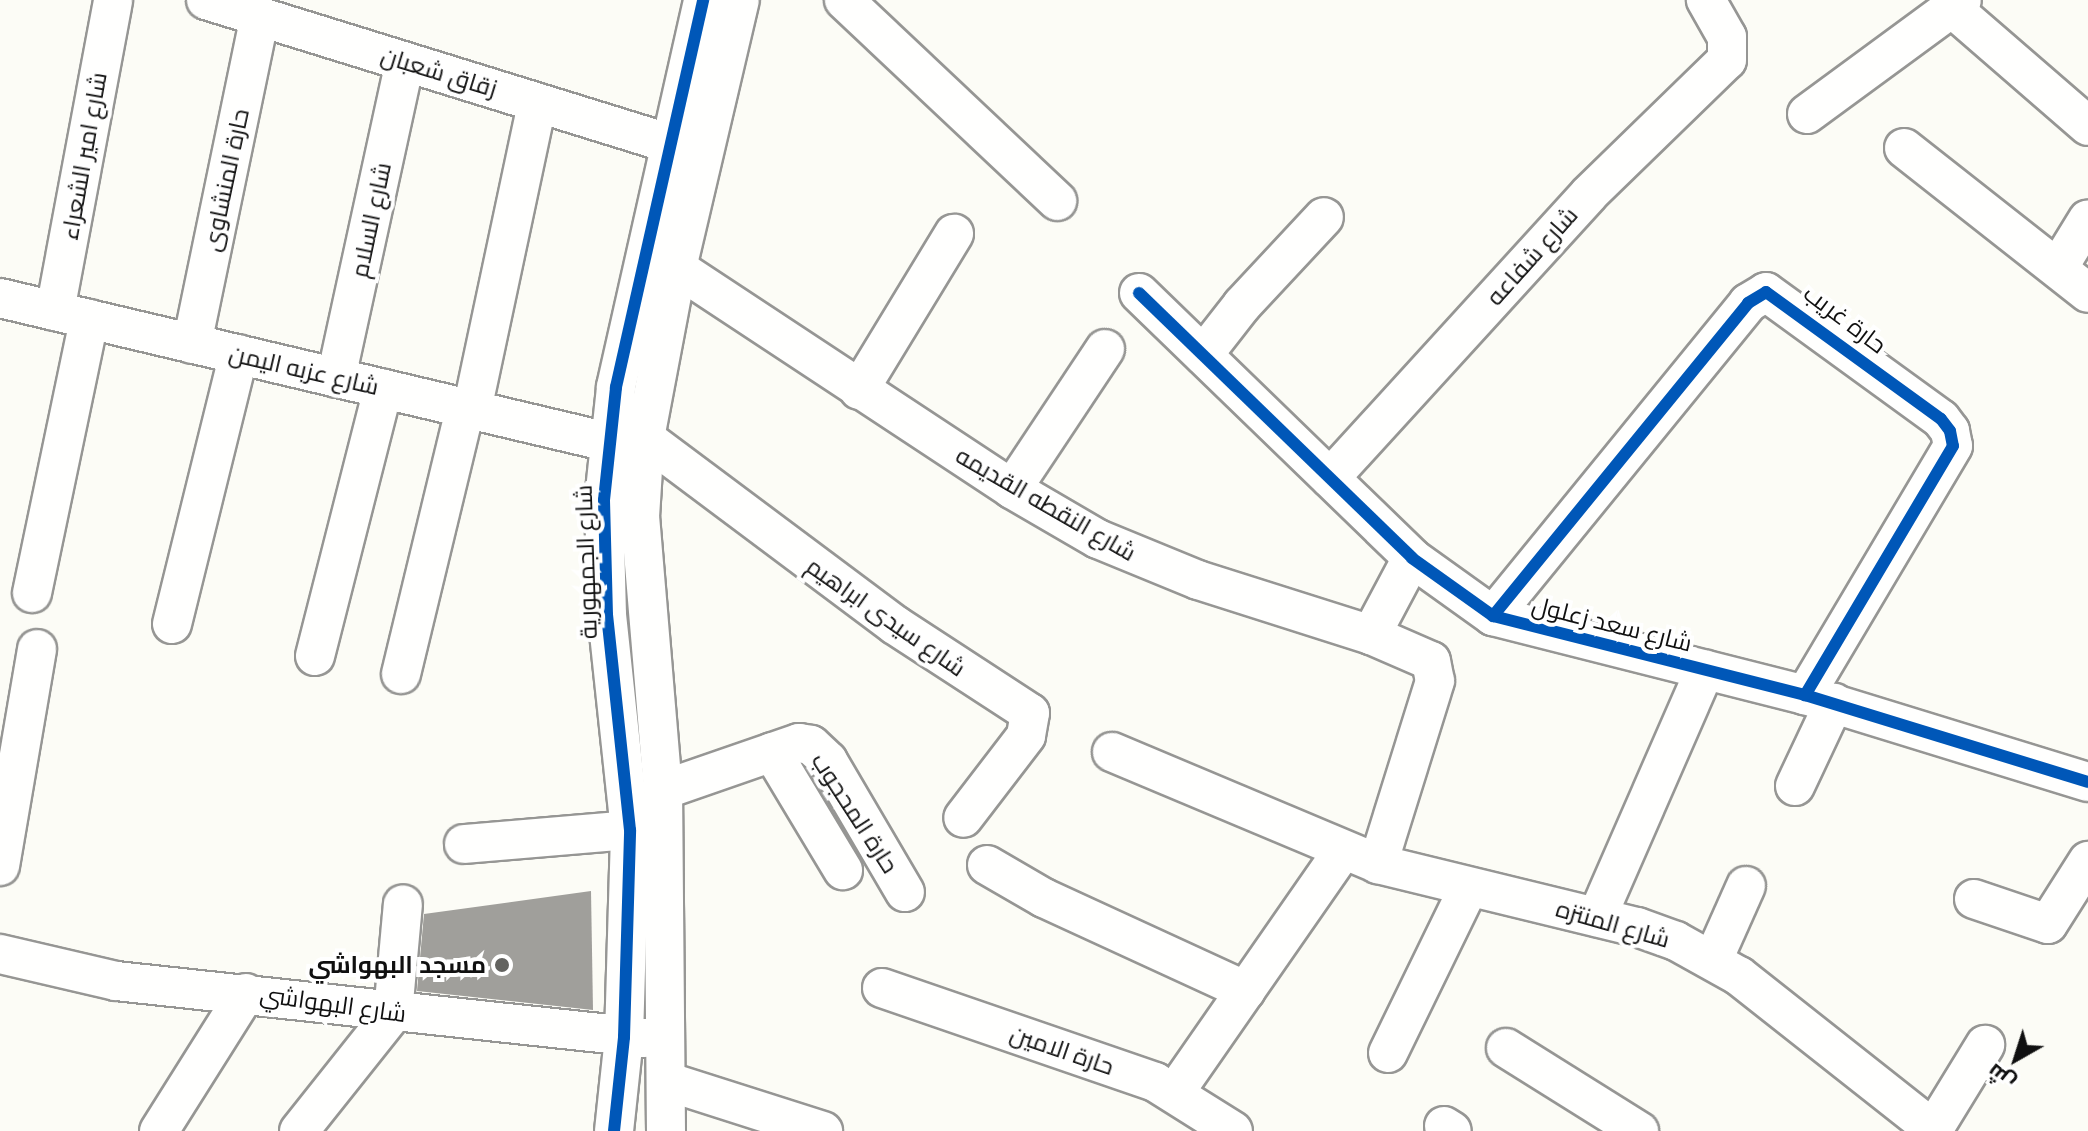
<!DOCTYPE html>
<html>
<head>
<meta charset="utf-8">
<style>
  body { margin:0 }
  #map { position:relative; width:2088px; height:1131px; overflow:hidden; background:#fcfcf6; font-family:"PT Serif",Cairo,serif }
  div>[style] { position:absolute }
  .building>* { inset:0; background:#a09f9b }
  .roads { filter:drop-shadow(2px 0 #969694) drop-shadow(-2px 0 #969694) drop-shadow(0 2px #969694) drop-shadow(0 -2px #969694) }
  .minor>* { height:38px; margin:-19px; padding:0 19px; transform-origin:19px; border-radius:19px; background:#fffffe }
  .cycleway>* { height:12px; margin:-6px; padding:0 6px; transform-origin:6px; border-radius:6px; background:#0057b8 }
  .dots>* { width:22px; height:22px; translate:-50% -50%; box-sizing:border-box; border:4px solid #fff; border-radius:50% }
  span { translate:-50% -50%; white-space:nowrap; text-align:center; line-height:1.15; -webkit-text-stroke:8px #fff; paint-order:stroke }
  .street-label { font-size:24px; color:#101010 }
  .poi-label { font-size:24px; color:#101010; font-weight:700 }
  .right { translate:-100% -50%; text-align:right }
  .north { position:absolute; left:1976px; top:1019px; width:80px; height:80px; -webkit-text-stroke:6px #fff; paint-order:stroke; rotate:219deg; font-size:22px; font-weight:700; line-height:32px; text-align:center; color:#101010 }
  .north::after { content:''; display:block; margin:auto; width:28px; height:36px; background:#101010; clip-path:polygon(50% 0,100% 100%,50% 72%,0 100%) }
</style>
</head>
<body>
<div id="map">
  <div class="building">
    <i style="clip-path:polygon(591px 891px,593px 1010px,417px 991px,424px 914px)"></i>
  </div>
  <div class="roads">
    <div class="minor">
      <i style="left:206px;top:0;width:489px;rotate:17.2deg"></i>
      <i style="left:844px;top:0;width:293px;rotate:43.3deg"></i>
      <i style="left:1952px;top:8px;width:180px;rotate:40.9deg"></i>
      <i style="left:1807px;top:114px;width:192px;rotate:-36.3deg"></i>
      <i style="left:1904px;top:148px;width:234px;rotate:38.2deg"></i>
      <i style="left:677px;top:268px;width:401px;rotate:33.4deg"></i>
      <i style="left:1012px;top:489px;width:99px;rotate:30.2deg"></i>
      <i style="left:1098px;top:539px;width:108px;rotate:22.3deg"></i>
      <i style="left:1198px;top:580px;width:182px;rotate:17.6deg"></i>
      <i style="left:1371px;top:635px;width:65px;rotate:23.4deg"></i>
      <i style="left:1431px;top:661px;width:20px;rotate:79deg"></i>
      <i style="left:1435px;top:681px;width:192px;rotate:107.3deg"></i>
      <i style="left:2058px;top:268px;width:57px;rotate:-58.5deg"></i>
      <i style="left:1139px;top:293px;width:380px;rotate:44.1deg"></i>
      <i style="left:1412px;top:558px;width:100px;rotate:35.6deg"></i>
      <i style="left:1493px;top:616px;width:322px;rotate:14.2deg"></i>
      <i style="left:1805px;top:695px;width:296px;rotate:17.1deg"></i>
      <i style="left:0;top:298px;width:625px;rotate:13.32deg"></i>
      <i style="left:55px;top:311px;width:316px;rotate:-79.4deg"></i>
      <i style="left:192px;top:344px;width:335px;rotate:-78.3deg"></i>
      <i style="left:1203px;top:355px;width:63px;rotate:-52deg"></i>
      <i style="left:1242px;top:305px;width:120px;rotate:-47deg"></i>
      <i style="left:336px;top:378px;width:323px;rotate:-77.7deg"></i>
      <i style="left:859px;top:390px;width:183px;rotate:-58.7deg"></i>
      <i style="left:472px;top:410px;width:314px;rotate:-78deg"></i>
      <i style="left:645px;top:438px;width:312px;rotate:36.8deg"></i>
      <i style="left:895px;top:625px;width:161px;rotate:33.1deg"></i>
      <i style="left:1030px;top:713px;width:23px;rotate:100deg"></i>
      <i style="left:1026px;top:736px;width:103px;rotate:127.5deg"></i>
      <i style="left:1330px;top:478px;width:384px;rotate:-47.6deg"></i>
      <i style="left:1589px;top:194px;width:192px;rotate:-44.2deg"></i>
      <i style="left:1727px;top:60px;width:23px;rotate:-90deg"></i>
      <i style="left:1727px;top:37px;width:43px;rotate:-119.6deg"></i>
      <i style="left:1012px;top:489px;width:168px;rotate:-56.4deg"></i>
      <i style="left:32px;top:593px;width:280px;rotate:-78.2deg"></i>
      <i style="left:1493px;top:616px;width:404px;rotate:-50.8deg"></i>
      <i style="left:1748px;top:303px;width:21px;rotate:-31deg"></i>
      <i style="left:1766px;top:292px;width:216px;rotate:36deg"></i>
      <i style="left:1941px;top:419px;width:15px;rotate:53deg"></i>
      <i style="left:1950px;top:431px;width:15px;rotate:79deg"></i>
      <i style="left:1953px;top:446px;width:290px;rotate:120.7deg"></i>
      <i style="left:172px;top:624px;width:278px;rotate:-76.1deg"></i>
      <i style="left:1371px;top:635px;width:87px;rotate:-62deg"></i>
      <i style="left:315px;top:656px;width:276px;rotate:-75.7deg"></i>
      <i style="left:401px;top:674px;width:273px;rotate:-76.4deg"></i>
      <i style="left:772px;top:752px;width:138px;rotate:59deg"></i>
      <i style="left:1112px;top:752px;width:289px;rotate:22.8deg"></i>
      <i style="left:1378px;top:864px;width:267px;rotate:13.7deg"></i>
      <i style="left:1637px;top:927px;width:41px;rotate:19.7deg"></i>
      <i style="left:1676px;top:941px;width:72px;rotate:29.1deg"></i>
      <i style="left:1739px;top:976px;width:250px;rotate:38.3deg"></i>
      <i style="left:1795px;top:786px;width:92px;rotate:-64.8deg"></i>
      <i style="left:663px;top:790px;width:144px;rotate:-19.1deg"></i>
      <i style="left:799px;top:743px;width:12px;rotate:9deg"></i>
      <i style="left:811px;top:745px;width:23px;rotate:43deg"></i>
      <i style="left:828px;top:761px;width:152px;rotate:59.6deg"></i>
      <i style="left:464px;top:844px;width:167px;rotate:-4.8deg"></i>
      <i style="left:987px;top:865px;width:66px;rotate:30.1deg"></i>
      <i style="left:1044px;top:898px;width:222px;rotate:24.7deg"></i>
      <i style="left:0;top:866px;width:220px;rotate:-80.3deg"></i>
      <i style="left:1974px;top:899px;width:78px;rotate:18.7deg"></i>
      <i style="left:2048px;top:924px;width:75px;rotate:-57.6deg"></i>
      <i style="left:1597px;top:917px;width:270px;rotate:-66.4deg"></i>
      <i style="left:0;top:954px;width:119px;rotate:13.1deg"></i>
      <i style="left:116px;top:981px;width:534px;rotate:6.13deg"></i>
      <i style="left:1713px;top:960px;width:81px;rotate:-66deg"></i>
      <i style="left:882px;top:988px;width:289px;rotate:19deg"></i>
      <i style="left:1155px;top:1082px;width:92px;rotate:32.1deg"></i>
      <i style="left:1506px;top:1048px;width:157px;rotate:32deg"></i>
      <i style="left:1388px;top:1053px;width:182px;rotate:-64deg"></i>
      <i style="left:666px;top:1081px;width:165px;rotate:17.7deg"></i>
      <i style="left:1175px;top:1092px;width:292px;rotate:-55.2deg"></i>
      <i style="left:1444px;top:1126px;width:9px;rotate:32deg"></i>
      <i style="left:1933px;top:1130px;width:100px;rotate:-58.5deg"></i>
      <i style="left:159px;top:1131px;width:163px;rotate:-57.8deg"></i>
      <i style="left:299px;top:1131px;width:151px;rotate:-51.5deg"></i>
      <i style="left:393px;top:1013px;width:109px;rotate:-84.8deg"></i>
      <i style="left:614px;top:1131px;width:95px;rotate:-83.9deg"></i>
      <i style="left:624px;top:1037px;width:207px;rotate:-88.3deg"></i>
      <i style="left:630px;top:830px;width:216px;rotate:-96.1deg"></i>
      <i style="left:607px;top:615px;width:115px;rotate:-91.5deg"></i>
      <i style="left:604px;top:500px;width:114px;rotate:-83.9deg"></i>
      <i style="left:616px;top:387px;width:397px;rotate:-77.3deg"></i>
      <i style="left:666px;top:1131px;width:341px;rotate:-90.5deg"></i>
      <i style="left:663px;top:790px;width:274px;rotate:-94.8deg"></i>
      <i style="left:640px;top:517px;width:79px;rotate:-86.4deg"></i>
      <i style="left:645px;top:438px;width:173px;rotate:-79.3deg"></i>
      <i style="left:677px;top:268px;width:275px;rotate:-76.8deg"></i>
    </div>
  </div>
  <div class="cycleway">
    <i style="left:1139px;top:293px;width:380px;rotate:44.1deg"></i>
    <i style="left:1412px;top:558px;width:100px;rotate:35.6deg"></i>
    <i style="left:1493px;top:616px;width:322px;rotate:14.2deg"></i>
    <i style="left:1805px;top:695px;width:296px;rotate:17.1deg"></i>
    <i style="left:1493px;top:616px;width:404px;rotate:-50.8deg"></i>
    <i style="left:1748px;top:303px;width:21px;rotate:-31deg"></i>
    <i style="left:1766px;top:292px;width:216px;rotate:36deg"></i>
    <i style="left:1941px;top:419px;width:15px;rotate:53deg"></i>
    <i style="left:1950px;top:431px;width:15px;rotate:79deg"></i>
    <i style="left:1953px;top:446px;width:290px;rotate:120.7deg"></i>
    <i style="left:614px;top:1131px;width:95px;rotate:-83.9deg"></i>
    <i style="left:624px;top:1037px;width:207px;rotate:-88.3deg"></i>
    <i style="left:630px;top:830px;width:216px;rotate:-96.1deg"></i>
    <i style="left:607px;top:615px;width:115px;rotate:-91.5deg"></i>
    <i style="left:604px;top:500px;width:114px;rotate:-83.9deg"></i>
    <i style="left:616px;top:387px;width:397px;rotate:-77.3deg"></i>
  </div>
  <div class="dots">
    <i style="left:502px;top:965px;background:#636360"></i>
  </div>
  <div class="street-label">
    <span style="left:439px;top:72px;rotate:17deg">زقاق شعبان</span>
    <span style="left:84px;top:156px;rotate:-80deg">شارع امير الشعراء</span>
    <span style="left:226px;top:180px;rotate:-78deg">حارة المنشاوى</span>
    <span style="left:371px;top:220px;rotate:-78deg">شارع السلام</span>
    <span style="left:1532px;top:256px;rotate:-48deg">شارع شفاعه</span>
    <span style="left:1845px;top:319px;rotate:37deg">حارة غريب</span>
    <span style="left:304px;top:370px;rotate:13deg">شارع عزبه اليمن</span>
    <span style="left:1046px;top:504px;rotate:30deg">شارع النقطه القديمه</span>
    <span style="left:586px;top:562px;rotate:-92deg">شارع الجمهورية</span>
    <span style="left:886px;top:617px;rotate:35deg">شارع سيدى ابراهيم</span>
    <span style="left:1612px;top:624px;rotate:14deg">شارع سعد زعلول</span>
    <span style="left:855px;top:813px;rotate:57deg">حارة المحجوب</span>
    <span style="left:1613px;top:924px;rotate:16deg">شارع المنتزه</span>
    <span style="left:333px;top:1004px;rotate:8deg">شارع البهواشي</span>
    <span style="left:1062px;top:1050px;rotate:19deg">حارة الامين</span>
  </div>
  <div class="poi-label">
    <span class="right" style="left:486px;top:965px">مسجد البهواشي</span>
  </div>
  <div class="north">ش</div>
</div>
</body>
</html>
